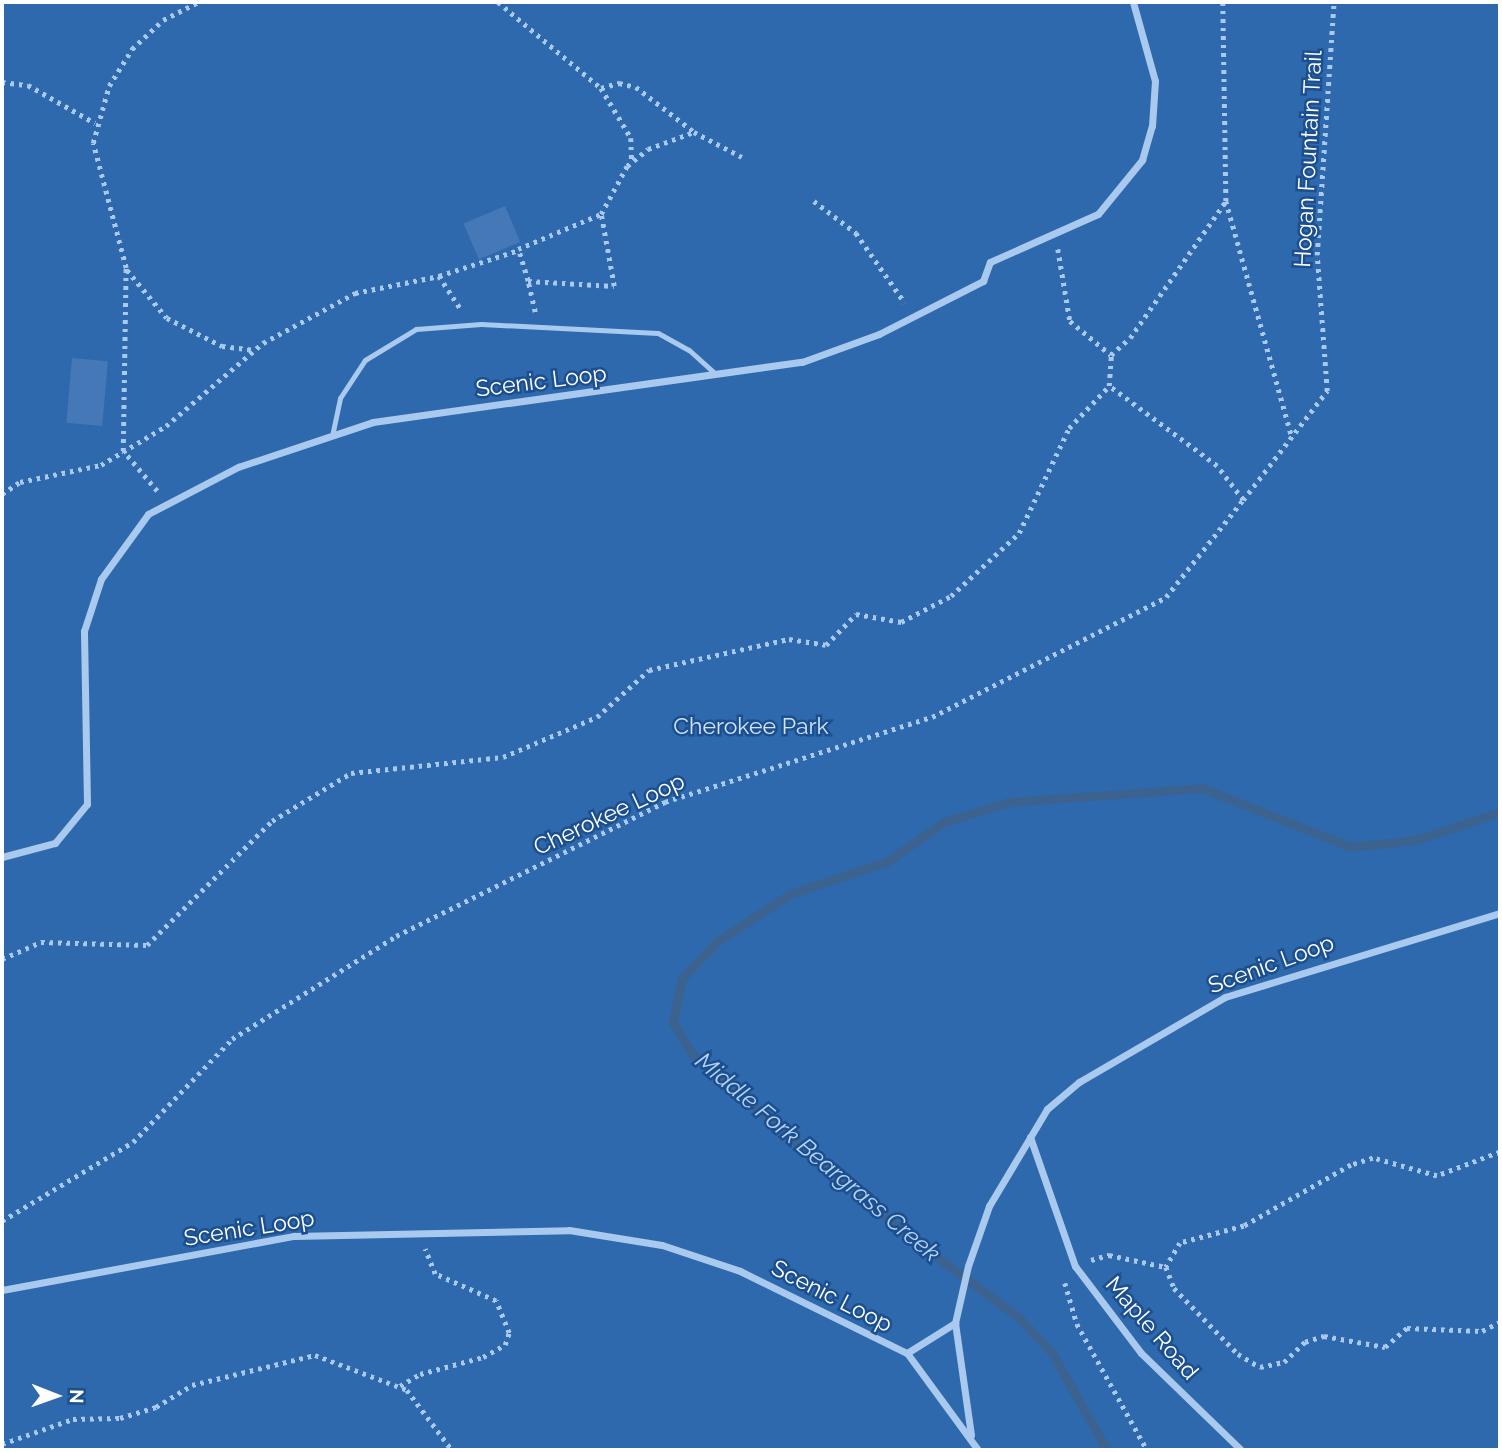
<!DOCTYPE html>
<html>
<head>
<meta charset="utf-8">
<style>
  body { margin:0 }
  #map { position:relative; width:1502px; height:1452px; overflow:hidden; background:#1b4f8f; font-family:Raleway,sans-serif }
  div>[style] { position:absolute }
  .green>* { inset:0; background:#2e69ad; transform-origin:0 0 }
  .stream>* { height:9px; margin:-4.5px; padding:0 4.5px; transform-origin:4.5px; border-radius:4.5px; background:#3c6290 }
  .building>* { inset:0; background:#4478b7; transform-origin:0 0 }
  .path>* { height:4.5px; margin-top:-2.25px; transform-origin:0; background:repeating-linear-gradient(90deg,#a9c9ee 0 3.5px,transparent 0 8.5px) }
  .service>* { height:5px; margin:-2.5px; padding:0 2.5px; transform-origin:2.5px; border-radius:2.5px; background:#a9c9ee }
  .minor>* { height:7px; margin:-3.5px; padding:0 3.5px; transform-origin:3.5px; border-radius:3.5px; background:#a9c9ee }
  span { translate:-50% -50%; white-space:nowrap; text-align:center; line-height:1.15; -webkit-text-stroke:5px #1b4f8f; paint-order:stroke }
  .street-label { font-size:23px; color:#fff }
  .park-label { font-size:23px; color:#cfe3fa }
  .water-label { font-size:24px; color:#b5d3f5; font-style:italic }
  .frame { position:absolute; inset:0; border:4px solid #fff; pointer-events:none }
  .north { position:absolute; left:21px; top:1361px; width:70px; height:70px; -webkit-text-stroke:5px #1b4f8f; paint-order:stroke; rotate:91deg; font-size:19px; font-weight:700; line-height:28px; text-align:center; color:#fff }
  .north::after { content:''; display:block; margin:auto; width:24px; height:32px; background:#fff; clip-path:polygon(50% 0,100% 100%,50% 72%,0 100%) }
</style>
</head>
<body>
<div id="map">
  <div class="green">
    <i style="left:2px;top:2px;width:1498px;height:1448px"></i>
  </div>
  <div class="stream">
    <i style="left:1107px;top:1450px;width:112px;rotate:-119.6deg"></i>
    <i style="left:1052px;top:1353px;width:50px;rotate:-133.4deg"></i>
    <i style="left:1018px;top:1317px;width:139px;rotate:-143.5deg"></i>
    <i style="left:906px;top:1234px;width:280px;rotate:-139.9deg"></i>
    <i style="left:692px;top:1054px;width:37px;rotate:-121deg"></i>
    <i style="left:673px;top:1022px;width:45px;rotate:-78.4deg"></i>
    <i style="left:682px;top:978px;width:52px;rotate:-45.8deg"></i>
    <i style="left:718px;top:941px;width:86px;rotate:-33.1deg"></i>
    <i style="left:790px;top:894px;width:103px;rotate:-18.6deg"></i>
    <i style="left:888px;top:861px;width:68px;rotate:-34.9deg"></i>
    <i style="left:944px;top:822px;width:68px;rotate:-17.1deg"></i>
    <i style="left:1009px;top:802px;width:194px;rotate:-4.1deg"></i>
    <i style="left:1202px;top:788px;width:160px;rotate:21.6deg"></i>
    <i style="left:1351px;top:847px;width:65px;rotate:-6.1deg"></i>
    <i style="left:1416px;top:840px;width:89px;rotate:-18.4deg"></i>
  </div>
  <div class="building">
    <i style="left:505px;top:206px;width:39px;height:45px;rotate:67deg"></i>
    <i style="left:72px;top:358px;width:36px;height:65px;rotate:5deg"></i>
  </div>
  <div class="path">
    <i style="left:498px;top:2px;width:134px;rotate:39.9deg"></i>
    <i style="left:601px;top:88px;width:19px;rotate:-16deg"></i>
    <i style="left:619px;top:83px;width:17px;rotate:13deg"></i>
    <i style="left:636px;top:87px;width:72px;rotate:37.7deg"></i>
    <i style="left:1223px;top:2px;width:199px;rotate:89.1deg"></i>
    <i style="left:1226px;top:201px;width:246px;rotate:74.4deg"></i>
    <i style="left:2px;top:82px;width:26px;rotate:7deg"></i>
    <i style="left:28px;top:85px;width:77px;rotate:29.6deg"></i>
    <i style="left:601px;top:88px;width:58px;rotate:59deg"></i>
    <i style="left:631px;top:138px;width:24px;rotate:88deg"></i>
    <i style="left:814px;top:201px;width:53px;rotate:37.3deg"></i>
    <i style="left:856px;top:233px;width:85px;rotate:55deg"></i>
    <i style="left:1058px;top:249px;width:73px;rotate:80.5deg"></i>
    <i style="left:1070px;top:321px;width:53px;rotate:39.7deg"></i>
    <i style="left:127px;top:270px;width:62px;rotate:50.2deg"></i>
    <i style="left:167px;top:318px;width:62px;rotate:27deg"></i>
    <i style="left:222px;top:346px;width:31px;rotate:7deg"></i>
    <i style="left:439px;top:276px;width:42px;rotate:56.7deg"></i>
    <i style="left:528px;top:281px;width:34px;rotate:-107deg"></i>
    <i style="left:518px;top:249px;width:90px;rotate:-22.9deg"></i>
    <i style="left:535px;top:312px;width:32px;rotate:-103deg"></i>
    <i style="left:528px;top:281px;width:86px;rotate:3.3deg"></i>
    <i style="left:614px;top:286px;width:73px;rotate:-100.2deg"></i>
    <i style="left:601px;top:214px;width:55px;rotate:-61.6deg"></i>
    <i style="left:627px;top:166px;width:27px;rotate:-39deg"></i>
    <i style="left:648px;top:149px;width:49px;rotate:-20.3deg"></i>
    <i style="left:694px;top:132px;width:54px;rotate:27.5deg"></i>
    <i style="left:157px;top:491px;width:52px;rotate:-130.4deg"></i>
    <i style="left:123px;top:451px;width:183px;rotate:-89.1deg"></i>
    <i style="left:126px;top:268px;width:129px;rotate:-104.8deg"></i>
    <i style="left:93px;top:143px;width:59px;rotate:-74.3deg"></i>
    <i style="left:109px;top:86px;width:44px;rotate:-58.1deg"></i>
    <i style="left:132px;top:49px;width:42px;rotate:-43.1deg"></i>
    <i style="left:163px;top:20px;width:39px;rotate:-27deg"></i>
    <i style="left:2px;top:494px;width:22px;rotate:-34deg"></i>
    <i style="left:20px;top:482px;width:83px;rotate:-11.9deg"></i>
    <i style="left:101px;top:465px;width:76px;rotate:-31deg"></i>
    <i style="left:166px;top:426px;width:128px;rotate:-40.6deg"></i>
    <i style="left:263px;top:343px;width:105px;rotate:-28.5deg"></i>
    <i style="left:355px;top:293px;width:86px;rotate:-11.4deg"></i>
    <i style="left:439px;top:276px;width:81px;rotate:-18deg"></i>
    <i style="left:1243px;top:500px;width:138px;rotate:-52.4deg"></i>
    <i style="left:1327px;top:391px;width:136px;rotate:-94.2deg"></i>
    <i style="left:1317px;top:255px;width:254px;rotate:-86.2deg"></i>
    <i style="left:2px;top:959px;width:43px;rotate:-23.6deg"></i>
    <i style="left:41px;top:942px;width:106px;rotate:1.6deg"></i>
    <i style="left:147px;top:945px;width:176px;rotate:-44.8deg"></i>
    <i style="left:272px;top:821px;width:92px;rotate:-31.3deg"></i>
    <i style="left:351px;top:773px;width:153px;rotate:-6deg"></i>
    <i style="left:503px;top:757px;width:102px;rotate:-23.1deg"></i>
    <i style="left:597px;top:717px;width:70px;rotate:-42.1deg"></i>
    <i style="left:649px;top:670px;width:143px;rotate:-12.5deg"></i>
    <i style="left:789px;top:639px;width:37px;rotate:9deg"></i>
    <i style="left:826px;top:645px;width:43px;rotate:-45.9deg"></i>
    <i style="left:856px;top:614px;width:46px;rotate:10.1deg"></i>
    <i style="left:901px;top:622px;width:56px;rotate:-27.5deg"></i>
    <i style="left:951px;top:596px;width:93px;rotate:-42.8deg"></i>
    <i style="left:1019px;top:533px;width:116px;rotate:-64.5deg"></i>
    <i style="left:1069px;top:428px;width:58px;rotate:-46.4deg"></i>
    <i style="left:1109px;top:386px;width:31px;rotate:-86deg"></i>
    <i style="left:1111px;top:355px;width:25px;rotate:-42deg"></i>
    <i style="left:1130px;top:338px;width:167px;rotate:-55deg"></i>
    <i style="left:1500px;top:1152px;width:67px;rotate:159.1deg"></i>
    <i style="left:1437px;top:1176px;width:66px;rotate:-164.3deg"></i>
    <i style="left:1373px;top:1158px;width:23px;rotate:162deg"></i>
    <i style="left:1351px;top:1165px;width:123px;rotate:150.3deg"></i>
    <i style="left:1244px;top:1226px;width:66px;rotate:165.1deg"></i>
    <i style="left:1180px;top:1243px;width:28px;rotate:120deg"></i>
    <i style="left:1166px;top:1267px;width:22px;rotate:69deg"></i>
    <i style="left:1174px;top:1288px;width:92px;rotate:45.9deg"></i>
    <i style="left:1238px;top:1354px;width:26px;rotate:31deg"></i>
    <i style="left:1260px;top:1367px;width:25px;rotate:-12deg"></i>
    <i style="left:1284px;top:1362px;width:29px;rotate:-44deg"></i>
    <i style="left:1305px;top:1342px;width:20px;rotate:-18deg"></i>
    <i style="left:1324px;top:1336px;width:62px;rotate:10.2deg"></i>
    <i style="left:1385px;top:1347px;width:29px;rotate:-41deg"></i>
    <i style="left:1407px;top:1328px;width:75px;rotate:2.3deg"></i>
    <i style="left:1482px;top:1331px;width:20px;rotate:-27deg"></i>
    <i style="left:2px;top:1221px;width:153px;rotate:-31.1deg"></i>
    <i style="left:133px;top:1142px;width:143px;rotate:-46.1deg"></i>
    <i style="left:232px;top:1039px;width:194px;rotate:-32.1deg"></i>
    <i style="left:396px;top:936px;width:301px;rotate:-26.5deg"></i>
    <i style="left:665px;top:802px;width:280px;rotate:-17.7deg"></i>
    <i style="left:932px;top:717px;width:263px;rotate:-27.1deg"></i>
    <i style="left:1166px;top:597px;width:124px;rotate:-51.6deg"></i>
    <i style="left:1243px;top:500px;width:43px;rotate:-127.4deg"></i>
    <i style="left:1217px;top:466px;width:134px;rotate:-143.5deg"></i>
    <i style="left:1091px;top:1260px;width:19px;rotate:-16deg"></i>
    <i style="left:1109px;top:1255px;width:58px;rotate:11.9deg"></i>
    <i style="left:1065px;top:1283px;width:43px;rotate:73.7deg"></i>
    <i style="left:1077px;top:1324px;width:144px;rotate:60.9deg"></i>
    <i style="left:400px;top:1386px;width:23px;rotate:-31deg"></i>
    <i style="left:420px;top:1374px;width:65px;rotate:-15.1deg"></i>
    <i style="left:483px;top:1357px;width:25px;rotate:-29deg"></i>
    <i style="left:505px;top:1345px;width:13px;rotate:-72deg"></i>
    <i style="left:509px;top:1333px;width:35px;rotate:-112deg"></i>
    <i style="left:496px;top:1301px;width:67px;rotate:-156.1deg"></i>
    <i style="left:435px;top:1274px;width:27px;rotate:-112deg"></i>
    <i style="left:2px;top:1444px;width:75px;rotate:-19.4deg"></i>
    <i style="left:73px;top:1419px;width:47px;rotate:-1.2deg"></i>
    <i style="left:120px;top:1418px;width:38px;rotate:-17deg"></i>
    <i style="left:156px;top:1407px;width:42px;rotate:-31.4deg"></i>
    <i style="left:192px;top:1385px;width:127px;rotate:-13.7deg"></i>
    <i style="left:315px;top:1355px;width:98px;rotate:20.8deg"></i>
    <i style="left:407px;top:1390px;width:75px;rotate:53.1deg"></i>
  </div>
  <div class="service">
    <i style="left:332px;top:436px;width:39px;rotate:-78deg"></i>
    <i style="left:340px;top:398px;width:45px;rotate:-56.7deg"></i>
    <i style="left:365px;top:360px;width:60px;rotate:-31.3deg"></i>
    <i style="left:416px;top:329px;width:65px;rotate:-4.4deg"></i>
    <i style="left:481px;top:324px;width:177px;rotate:2.9deg"></i>
    <i style="left:658px;top:333px;width:35px;rotate:29deg"></i>
    <i style="left:689px;top:350px;width:36px;rotate:42deg"></i>
  </div>
  <div class="minor">
    <i style="left:2px;top:857px;width:55px;rotate:-14.8deg"></i>
    <i style="left:55px;top:843px;width:50px;rotate:-50.6deg"></i>
    <i style="left:87px;top:804px;width:173px;rotate:-91deg"></i>
    <i style="left:84px;top:631px;width:55px;rotate:-71.9deg"></i>
    <i style="left:101px;top:579px;width:80px;rotate:-54.1deg"></i>
    <i style="left:148px;top:514px;width:102px;rotate:-27.6deg"></i>
    <i style="left:238px;top:467px;width:142px;rotate:-18.4deg"></i>
    <i style="left:373px;top:422px;width:433px;rotate:-8deg"></i>
    <i style="left:802px;top:362px;width:82px;rotate:-20deg"></i>
    <i style="left:879px;top:334px;width:117px;rotate:-27deg"></i>
    <i style="left:983px;top:281px;width:20px;rotate:-70deg"></i>
    <i style="left:990px;top:262px;width:118px;rotate:-24deg"></i>
    <i style="left:1098px;top:214px;width:70px;rotate:-50.8deg"></i>
    <i style="left:1142px;top:160px;width:35px;rotate:-74deg"></i>
    <i style="left:1152px;top:126px;width:45px;rotate:-86.2deg"></i>
    <i style="left:1155px;top:81px;width:82px;rotate:-105.6deg"></i>
    <i style="left:1030px;top:1137px;width:137px;rotate:70.8deg"></i>
    <i style="left:1075px;top:1266px;width:109px;rotate:52.8deg"></i>
    <i style="left:1141px;top:1353px;width:139px;rotate:44.1deg"></i>
    <i style="left:2px;top:1290px;width:297px;rotate:-10.5deg"></i>
    <i style="left:294px;top:1236px;width:275px;rotate:-1.2deg"></i>
    <i style="left:569px;top:1230px;width:94px;rotate:9.2deg"></i>
    <i style="left:662px;top:1245px;width:82px;rotate:18.4deg"></i>
    <i style="left:740px;top:1271px;width:186px;rotate:26.2deg"></i>
    <i style="left:907px;top:1353px;width:57px;rotate:-32deg"></i>
    <i style="left:907px;top:1353px;width:120px;rotate:53.8deg"></i>
    <i style="left:971px;top:1435px;width:113px;rotate:-98.1deg"></i>
    <i style="left:955px;top:1323px;width:58px;rotate:-77.2deg"></i>
    <i style="left:968px;top:1266px;width:64px;rotate:-70.7deg"></i>
    <i style="left:989px;top:1206px;width:113px;rotate:-59.1deg"></i>
    <i style="left:1047px;top:1109px;width:42px;rotate:-40.2deg"></i>
    <i style="left:1079px;top:1082px;width:169px;rotate:-30.2deg"></i>
    <i style="left:1225px;top:997px;width:288px;rotate:-17deg"></i>
  </div>
  <div class="street-label">
    <span style="left:1308px;top:159px;rotate:-87deg">Hogan Fountain Trail</span>
    <span style="left:541px;top:381px;rotate:-7deg">Scenic Loop</span>
    <span style="left:609px;top:814px;rotate:-25deg">Cherokee Loop</span>
    <span style="left:1271px;top:964px;rotate:-20deg">Scenic Loop</span>
    <span style="left:249px;top:1228px;rotate:-9deg">Scenic Loop</span>
    <span style="left:832px;top:1296px;rotate:27deg">Scenic Loop</span>
    <span style="left:1152px;top:1328px;rotate:49deg">Maple Road</span>
  </div>
  <div class="park-label">
    <span style="left:751px;top:726px">Cherokee Park</span>
  </div>
  <div class="water-label">
    <span style="left:818px;top:1157px;rotate:40deg">Middle Fork Beargrass Creek</span>
  </div>
  <div class="frame"></div>
  <div class="north">N</div>
</div>
</body>
</html>
